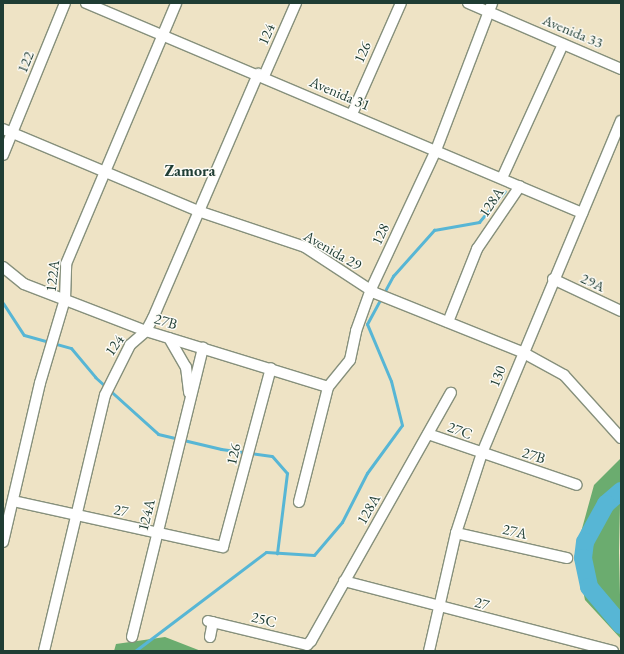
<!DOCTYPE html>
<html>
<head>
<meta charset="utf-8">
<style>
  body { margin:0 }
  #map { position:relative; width:624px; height:654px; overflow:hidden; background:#eee3c5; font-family:"EB Garamond",serif }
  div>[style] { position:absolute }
  .forest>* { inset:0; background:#6bac6f }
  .stream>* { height:3px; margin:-1.5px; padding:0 1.5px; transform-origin:1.5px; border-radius:1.5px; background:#57b6d5 }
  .river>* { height:18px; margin:-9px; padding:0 9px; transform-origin:9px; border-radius:9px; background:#57b6d5 }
  .roads { filter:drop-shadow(1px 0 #86907c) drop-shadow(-1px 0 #86907c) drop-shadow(0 1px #86907c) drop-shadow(0 -1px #86907c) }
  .minor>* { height:10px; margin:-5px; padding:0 5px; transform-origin:5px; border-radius:5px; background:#fff }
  span { translate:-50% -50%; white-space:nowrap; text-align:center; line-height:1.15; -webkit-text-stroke:3px #fdfcf7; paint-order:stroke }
  .street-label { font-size:15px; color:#1f3d34 }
  .neighbourhood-label { font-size:16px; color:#1f3d34; font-weight:700 }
  .frame { position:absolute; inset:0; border:4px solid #1f3d34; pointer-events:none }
</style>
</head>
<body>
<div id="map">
  <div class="forest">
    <i style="clip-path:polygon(621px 458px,619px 552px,621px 639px,585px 600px,575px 554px,594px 485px)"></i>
    <i style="clip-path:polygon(165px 637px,201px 651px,114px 651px,116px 644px)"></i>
  </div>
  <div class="stream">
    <i style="left:3px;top:303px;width:38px;rotate:57deg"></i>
    <i style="left:24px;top:335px;width:49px;rotate:15.5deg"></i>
    <i style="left:71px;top:348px;width:38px;rotate:50deg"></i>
    <i style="left:95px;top:377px;width:85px;rotate:42.1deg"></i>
    <i style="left:158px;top:434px;width:65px;rotate:13.4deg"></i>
    <i style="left:221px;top:449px;width:51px;rotate:7.8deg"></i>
    <i style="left:272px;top:456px;width:23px;rotate:49deg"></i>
    <i style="left:287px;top:473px;width:81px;rotate:97.1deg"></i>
    <i style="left:135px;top:651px;width:164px;rotate:-37.1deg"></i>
    <i style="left:266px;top:552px;width:48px;rotate:3.6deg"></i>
    <i style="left:314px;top:555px;width:43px;rotate:-49.7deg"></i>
    <i style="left:342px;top:522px;width:55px;rotate:-63deg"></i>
    <i style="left:367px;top:473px;width:59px;rotate:-53.9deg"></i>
    <i style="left:402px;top:425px;width:45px;rotate:-104deg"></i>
    <i style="left:391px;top:381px;width:62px;rotate:-112.8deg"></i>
    <i style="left:367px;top:324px;width:55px;rotate:-61.6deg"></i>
    <i style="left:393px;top:276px;width:62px;rotate:-48.3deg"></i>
    <i style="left:434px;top:230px;width:46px;rotate:-10.1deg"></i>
    <i style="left:479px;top:222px;width:40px;rotate:-50deg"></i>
  </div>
  <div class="river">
    <i style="left:621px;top:491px;width:20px;rotate:139deg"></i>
    <i style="left:606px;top:504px;width:43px;rotate:118.9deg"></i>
    <i style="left:585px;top:542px;width:16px;rotate:97deg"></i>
    <i style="left:583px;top:558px;width:30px;rotate:78deg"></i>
    <i style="left:589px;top:587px;width:50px;rotate:49.9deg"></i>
  </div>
  <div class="roads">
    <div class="minor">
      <i style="left:86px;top:3px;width:539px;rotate:22.95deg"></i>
      <i style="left:468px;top:3px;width:167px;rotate:23.3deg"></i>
      <i style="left:264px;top:76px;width:80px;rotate:-66.3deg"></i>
      <i style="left:352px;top:114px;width:121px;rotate:-66.2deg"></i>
      <i style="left:3px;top:129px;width:212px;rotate:22.8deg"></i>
      <i style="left:198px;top:211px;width:113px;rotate:18.6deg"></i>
      <i style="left:305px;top:247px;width:84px;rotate:33.3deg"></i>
      <i style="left:375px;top:293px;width:158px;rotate:21.9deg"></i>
      <i style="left:522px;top:352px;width:48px;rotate:28.7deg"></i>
      <i style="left:564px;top:375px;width:85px;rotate:47.9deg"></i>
      <i style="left:3px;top:155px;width:164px;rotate:-67.8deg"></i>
      <i style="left:502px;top:178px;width:147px;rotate:-65.5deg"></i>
      <i style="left:3px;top:267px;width:27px;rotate:39deg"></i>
      <i style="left:24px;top:284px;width:131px;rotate:21.1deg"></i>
      <i style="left:146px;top:331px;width:190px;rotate:17.1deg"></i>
      <i style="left:553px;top:279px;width:75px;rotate:25.2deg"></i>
      <i style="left:448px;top:322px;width:79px;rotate:-68.3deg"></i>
      <i style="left:477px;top:249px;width:76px;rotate:-55.7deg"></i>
      <i style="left:169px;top:338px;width:34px;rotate:60deg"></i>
      <i style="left:186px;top:367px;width:26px;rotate:83deg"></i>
      <i style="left:428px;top:434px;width:157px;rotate:18.9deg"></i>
      <i style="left:13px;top:501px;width:215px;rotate:12.4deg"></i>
      <i style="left:223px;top:547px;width:185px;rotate:-75deg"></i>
      <i style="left:299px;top:502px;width:119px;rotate:-75.8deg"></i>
      <i style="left:328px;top:387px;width:35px;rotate:-51deg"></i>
      <i style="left:350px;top:360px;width:30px;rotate:-78deg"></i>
      <i style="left:356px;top:331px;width:45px;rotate:-70.3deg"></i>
      <i style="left:371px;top:289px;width:153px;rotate:-64.9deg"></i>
      <i style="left:436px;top:150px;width:157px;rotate:-69.1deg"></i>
      <i style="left:456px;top:533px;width:114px;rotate:12.7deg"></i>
      <i style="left:3px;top:542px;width:163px;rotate:-76.9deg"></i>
      <i style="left:40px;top:383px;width:88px;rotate:-73.4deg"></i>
      <i style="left:65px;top:299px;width:35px;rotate:-88deg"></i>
      <i style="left:66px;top:264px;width:283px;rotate:-67.1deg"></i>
      <i style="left:344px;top:581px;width:278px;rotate:14.6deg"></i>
      <i style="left:208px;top:621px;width:102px;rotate:13.6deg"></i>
      <i style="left:307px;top:645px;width:6px;rotate:-45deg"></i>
      <i style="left:311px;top:641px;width:285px;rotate:-60.6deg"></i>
      <i style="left:132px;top:637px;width:298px;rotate:-76.2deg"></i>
      <i style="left:210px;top:637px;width:15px;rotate:-79deg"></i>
      <i style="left:44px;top:651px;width:263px;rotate:-76.6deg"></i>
      <i style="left:105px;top:395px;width:56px;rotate:-63.4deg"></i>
      <i style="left:130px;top:345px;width:21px;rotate:-41deg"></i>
      <i style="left:146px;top:331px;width:15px;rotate:-62deg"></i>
      <i style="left:153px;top:318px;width:266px;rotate:-66.7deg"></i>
      <i style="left:429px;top:651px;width:121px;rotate:-77.1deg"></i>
      <i style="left:456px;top:533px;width:84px;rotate:-72deg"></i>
      <i style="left:482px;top:453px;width:360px;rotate:-67.3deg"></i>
    </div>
  </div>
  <div class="street-label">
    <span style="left:573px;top:31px;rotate:23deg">Avenida 33</span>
    <span style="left:266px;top:34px;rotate:-66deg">124</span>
    <span style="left:362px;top:52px;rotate:-66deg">126</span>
    <span style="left:25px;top:62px;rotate:-68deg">122</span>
    <span style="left:340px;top:93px;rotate:23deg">Avenida 31</span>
    <span style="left:491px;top:202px;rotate:-56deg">128A</span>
    <span style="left:380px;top:234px;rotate:-65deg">128</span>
    <span style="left:333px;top:250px;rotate:30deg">Avenida 29</span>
    <span style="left:52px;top:276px;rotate:-83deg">122A</span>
    <span style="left:593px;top:282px;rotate:25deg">29A</span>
    <span style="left:166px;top:321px;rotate:17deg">27B</span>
    <span style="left:114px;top:345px;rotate:-55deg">124</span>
    <span style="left:497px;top:376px;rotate:-68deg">130</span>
    <span style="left:460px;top:430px;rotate:20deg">27C</span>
    <span style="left:233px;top:454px;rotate:-77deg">126</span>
    <span style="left:534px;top:455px;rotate:18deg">27B</span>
    <span style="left:368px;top:509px;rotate:-60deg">128A</span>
    <span style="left:121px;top:510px;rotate:11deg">27</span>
    <span style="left:146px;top:515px;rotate:-76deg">124A</span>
    <span style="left:515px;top:531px;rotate:13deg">27A</span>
    <span style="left:482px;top:603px;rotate:14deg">27</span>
    <span style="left:264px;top:619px;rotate:14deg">25C</span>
  </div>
  <div class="neighbourhood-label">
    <span style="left:190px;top:171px">Zamora</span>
  </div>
  <div class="frame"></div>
</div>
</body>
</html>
